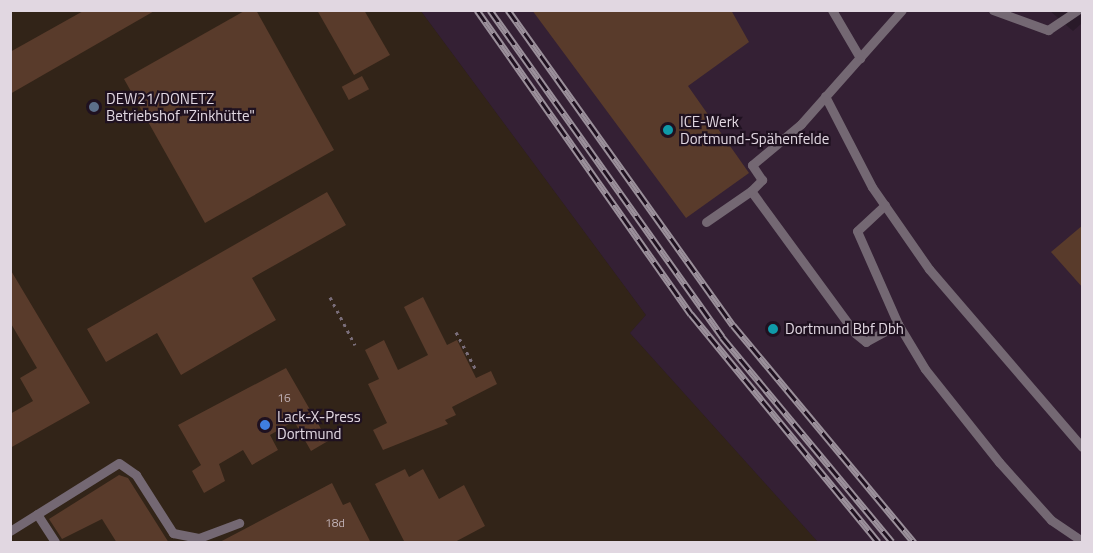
<!DOCTYPE html>
<html>
<head>
<meta charset="utf-8">
<style>
  body { margin:0 }
  #map { position:relative; width:1093px; height:553px; overflow:hidden; background:#291a29; font-family:"Titillium Web",sans-serif }
  div>[style] { position:absolute }
  .industrial>* { inset:0; background:#322418 }
  .built>* { inset:0; background:#342034 }
  .building>* { inset:0; background:#593b2b; transform-origin:0 0 }
  .path>* { height:3px; margin-top:-1.5px; transform-origin:0; background:repeating-linear-gradient(90deg,#7a6e7a 0 3px,transparent 0 7.5px) }
  .service>* { height:9px; margin:-4.5px; padding:0 4.5px; transform-origin:4.5px; border-radius:4.5px; background:#746873 }
  .rail>* { height:7px; margin-top:-3.5px; transform-origin:0; background:repeating-linear-gradient(90deg,#1f1120 0 14px,#9b909b 0 28px); box-sizing:border-box; border-block:2px solid #9b909b }
  .dots>* { width:16px; height:16px; translate:-50% -50%; box-sizing:border-box; border:3px solid #1f1120; border-radius:50% }
  span { translate:-50% -50%; white-space:nowrap; text-align:center; line-height:1.15; -webkit-text-stroke:4.5px #1f1120; paint-order:stroke }
  .number-label { font-size:12px; color:#bfb0b4 }
  .number-label span { -webkit-text-stroke-width:0 }
  .poi-label { font-size:15px; color:#e1d7e1 }
  .left { translate:0 -50%; text-align:left }
  .frame { position:absolute; inset:0; border:12px solid #e1d7e1; pointer-events:none }
</style>
</head>
<body>
<div id="map">
  <div class="industrial">
    <i style="clip-path:polygon(10px 11px,421px 11px,646px 315px,630px 333px,818px 542px,11px 542px)"></i>
  </div>
  <div class="built">
    <i style="clip-path:polygon(1049px 10px,1073px 31px,1082px 23px,1082px 542px,818px 542px,630px 333px,646px 315px,421px 11px)"></i>
  </div>
  <div class="building">
    <i style="clip-path:polygon(85px 10px,156px 10px,10px 94px,10px 52px)"></i>
    <i style="clip-path:polygon(246px 10px,256px 10px,334px 150px,205px 223px,124px 79px)"></i>
    <i style="clip-path:polygon(317px 10px,364px 10px,390px 55px,354px 75px)"></i>
    <i style="clip-path:polygon(532px 10px,731px 10px,749px 42px,688px 86px,749px 173px,686px 218px)"></i>
    <i style="left:362px;top:76px;width:15px;height:23px;rotate:62deg"></i>
    <i style="clip-path:polygon(327px 192px,346px 225px,252px 278px,276px 320px,181px 375px,157px 333px,106px 362px,87px 329px)"></i>
    <i style="clip-path:polygon(1083px 225px,1083px 288px,1051px 252px)"></i>
    <i style="clip-path:polygon(10px 269px,90px 403px,10px 448px,10px 414px,33px 401px,20px 378px,37px 368px,10px 322px)"></i>
    <i style="clip-path:polygon(423px 297px,447px 345px,457px 340px,476px 378px,491px 371px,497px 384px,452px 407px,456px 415px,445px 420px,448px 424px,383px 450px,373px 430px,387px 423px,368px 384px,379px 379px,365px 350px,384px 340px,398px 370px,428px 355px,404px 307px)"></i>
    <i style="clip-path:polygon(286px 368px,328px 441px,311px 451px,294px 421px,270px 435px,278px 450px,252px 465px,243px 450px,219px 464px,225px 481px,204px 493px,192px 471px,201px 465px,178px 425px)"></i>
    <i style="clip-path:polygon(405px 469px,409px 477px,423px 469px,439px 499px,464px 485px,485px 526px,453px 543px,405px 543px,375px 484px)"></i>
    <i style="clip-path:polygon(119px 475px,128px 478px,169px 543px,117px 543px,102px 519px,62px 539px,49px 519px)"></i>
    <i style="clip-path:polygon(332px 483px,343px 505px,350px 502px,371px 543px,218px 543px)"></i>
  </div>
  <div class="path">
    <i style="left:330px;top:297px;width:54px;rotate:62.5deg"></i>
    <i style="left:456px;top:332px;width:43px;rotate:62.2deg"></i>
  </div>
  <div class="service">
    <i style="left:832px;top:10px;width:56px;rotate:59.7deg"></i>
    <i style="left:993px;top:10px;width:59px;rotate:20deg"></i>
    <i style="left:1048px;top:30px;width:36px;rotate:-34deg"></i>
    <i style="left:825px;top:96px;width:102px;rotate:62.7deg"></i>
    <i style="left:872px;top:187px;width:100px;rotate:55.2deg"></i>
    <i style="left:929px;top:269px;width:235px;rotate:49.3deg"></i>
    <i style="left:885px;top:205px;width:38px;rotate:137deg"></i>
    <i style="left:857px;top:231px;width:102px;rotate:66.2deg"></i>
    <i style="left:898px;top:324px;width:52px;rotate:59deg"></i>
    <i style="left:925px;top:369px;width:119px;rotate:51.5deg"></i>
    <i style="left:999px;top:462px;width:78px;rotate:48.1deg"></i>
    <i style="left:1051px;top:520px;width:37px;rotate:34deg"></i>
    <i style="left:706px;top:222px;width:55px;rotate:-34.6deg"></i>
    <i style="left:898px;top:324px;width:37px;rotate:151deg"></i>
    <i style="left:866px;top:342px;width:14px;rotate:-141deg"></i>
    <i style="left:855px;top:333px;width:176px;rotate:-126.2deg"></i>
    <i style="left:751px;top:191px;width:16px;rotate:-45deg"></i>
    <i style="left:762px;top:180px;width:18px;rotate:-124deg"></i>
    <i style="left:752px;top:165px;width:64px;rotate:-39.9deg"></i>
    <i style="left:801px;top:124px;width:152px;rotate:-48.5deg"></i>
    <i style="left:37px;top:514px;width:33px;rotate:57deg"></i>
    <i style="left:10px;top:531px;width:128px;rotate:-32deg"></i>
    <i style="left:119px;top:463px;width:21px;rotate:35deg"></i>
    <i style="left:136px;top:475px;width:69px;rotate:57.5deg"></i>
    <i style="left:173px;top:533px;width:26px;rotate:11deg"></i>
    <i style="left:199px;top:538px;width:43px;rotate:-20.6deg"></i>
  </div>
  <div class="rail">
    <i style="left:477px;top:10px;width:372px;rotate:54.9deg"></i>
    <i style="left:691px;top:314px;width:295px;rotate:50.6deg"></i>
    <i style="left:490px;top:10px;width:401px;rotate:54.6deg"></i>
    <i style="left:722px;top:337px;width:266px;rotate:50.3deg"></i>
    <i style="left:508px;top:10px;width:387px;rotate:54.5deg"></i>
    <i style="left:733px;top:325px;width:283px;rotate:50.2deg"></i>
  </div>
  <div class="dots">
    <i style="left:94px;top:107px;background:#5c6f8a"></i>
    <i style="left:668px;top:130px;background:#0f9aa8"></i>
    <i style="left:773px;top:329px;background:#0f9aa8"></i>
    <i style="left:265px;top:425px;background:#3f7fe0"></i>
  </div>
  <div class="number-label">
    <span style="left:284px;top:398px">16</span>
    <span style="left:335px;top:523px">18d</span>
  </div>
  <div class="poi-label">
    <span class="left" style="left:106px;top:107px">DEW21/DONETZ<br>Betriebshof "Zinkhütte"</span>
    <span class="left" style="left:680px;top:130px">ICE-Werk<br>Dortmund-Spähenfelde</span>
    <span class="left" style="left:785px;top:329px">Dortmund Bbf Dbh</span>
    <span class="left" style="left:277px;top:425px">Lack-X-Press<br>Dortmund</span>
  </div>
  <div class="frame"></div>
</div>
</body>
</html>
